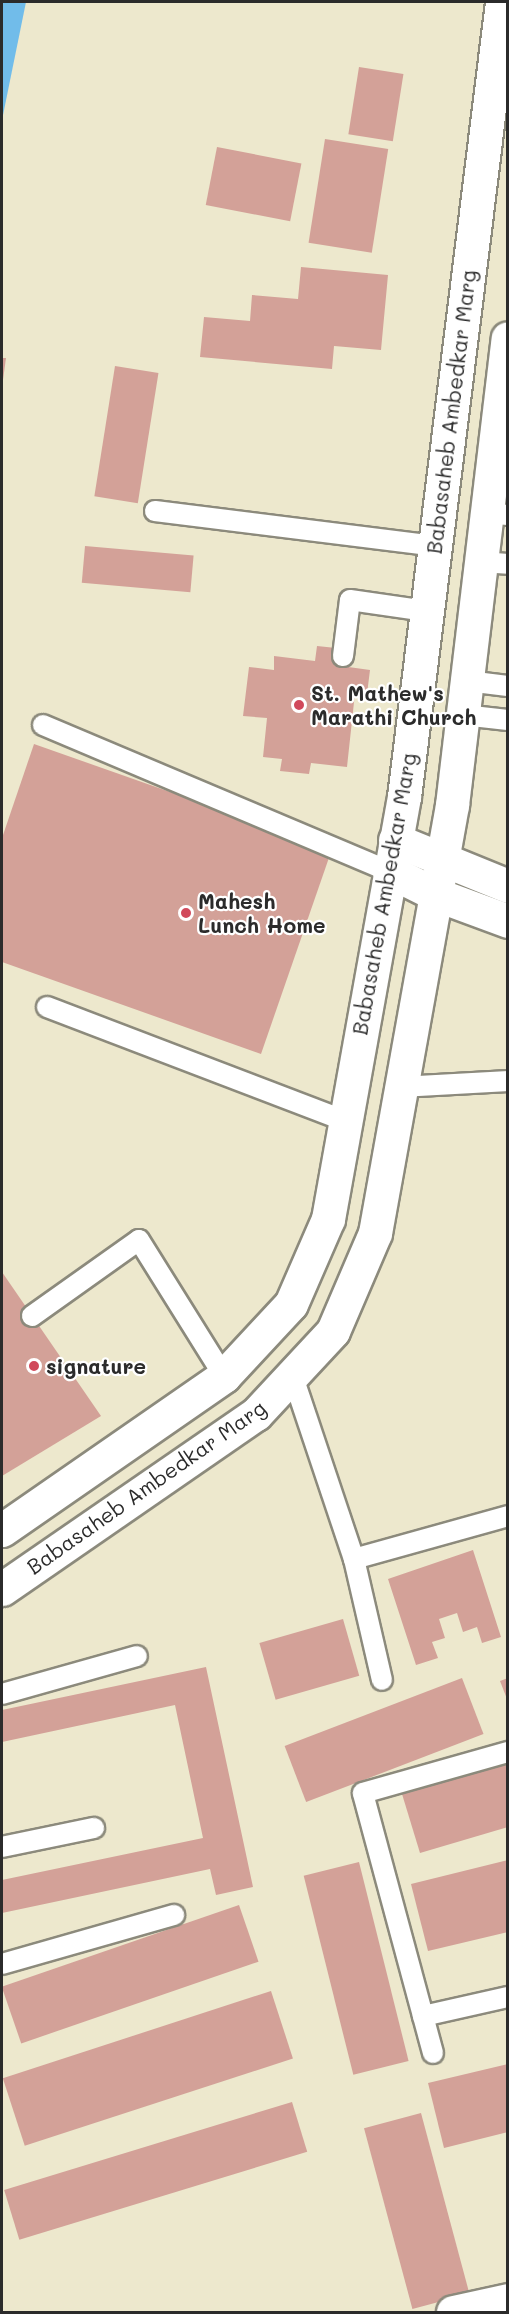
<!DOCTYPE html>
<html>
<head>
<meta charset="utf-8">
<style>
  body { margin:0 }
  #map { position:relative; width:509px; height:2314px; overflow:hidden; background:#ede8cd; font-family:Mali,sans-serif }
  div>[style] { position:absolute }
  .water>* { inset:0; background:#71bcea }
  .building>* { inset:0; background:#d3a198; transform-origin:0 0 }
  .roads { filter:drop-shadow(2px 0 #8c8a7c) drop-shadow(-2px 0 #8c8a7c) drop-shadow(0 2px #8c8a7c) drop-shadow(0 -2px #8c8a7c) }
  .lane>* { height:20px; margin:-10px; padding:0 10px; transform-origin:10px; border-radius:10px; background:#fff }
  .street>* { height:33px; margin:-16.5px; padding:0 16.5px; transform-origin:16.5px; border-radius:16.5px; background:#fff }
  .secondary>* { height:33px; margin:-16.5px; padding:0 16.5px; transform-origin:16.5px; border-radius:16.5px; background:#fff }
  .primary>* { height:33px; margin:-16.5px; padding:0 16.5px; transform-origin:16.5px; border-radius:16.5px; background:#fff }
  .dots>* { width:16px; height:16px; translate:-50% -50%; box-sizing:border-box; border:3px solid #fff; border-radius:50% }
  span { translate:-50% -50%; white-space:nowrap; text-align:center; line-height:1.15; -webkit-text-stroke:4.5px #fff; paint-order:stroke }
  .street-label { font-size:21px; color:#2b2b2b }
  .poi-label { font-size:21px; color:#2b2b2b; font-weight:700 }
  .left { translate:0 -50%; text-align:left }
  .frame { position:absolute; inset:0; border:3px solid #2b2b2b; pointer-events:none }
</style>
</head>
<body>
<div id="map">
  <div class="water">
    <i style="clip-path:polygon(2px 2px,26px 2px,2px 120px)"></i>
  </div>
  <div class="building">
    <i style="left:359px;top:67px;width:45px;height:68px;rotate:9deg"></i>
    <i style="left:325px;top:139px;width:64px;height:105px;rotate:9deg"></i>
    <i style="left:217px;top:147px;width:86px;height:59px;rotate:11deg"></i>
    <i style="clip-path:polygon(301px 267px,388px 275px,381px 350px,334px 346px,332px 369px,200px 357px,204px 317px,250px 321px,252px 295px,298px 299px)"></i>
    <i style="clip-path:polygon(2px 358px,6px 358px,3px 380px,2px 380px)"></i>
    <i style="left:115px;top:366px;width:44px;height:132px;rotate:9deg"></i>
    <i style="left:85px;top:546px;width:109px;height:37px;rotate:5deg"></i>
    <i style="clip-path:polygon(317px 646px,336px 648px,334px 665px,370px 670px,367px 694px,355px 693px,347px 767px,311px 763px,309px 774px,280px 771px,282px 759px,263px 757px,267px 718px,243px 716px,249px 667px,274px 670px,274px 656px,315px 661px)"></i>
    <i style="clip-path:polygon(34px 744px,332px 849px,261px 1054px,2px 962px,2px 838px)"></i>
    <i style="clip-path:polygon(2px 1272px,101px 1416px,2px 1476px)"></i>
    <i style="clip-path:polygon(473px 1550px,501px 1637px,482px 1643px,477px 1627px,463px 1632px,457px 1613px,439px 1619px,445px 1638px,432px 1642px,438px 1658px,416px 1665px,388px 1579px)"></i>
    <i style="left:343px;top:1619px;width:59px;height:87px;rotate:74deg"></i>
    <i style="clip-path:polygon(206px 1667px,253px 1887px,216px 1895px,210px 1869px,2px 1913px,2px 1880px,203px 1838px,175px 1705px,2px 1742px,2px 1710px)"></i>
    <i style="left:462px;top:1678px;width:60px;height:190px;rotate:69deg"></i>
    <i style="clip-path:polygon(508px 1678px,508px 1699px,507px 1699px,500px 1681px)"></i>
    <i style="clip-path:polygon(508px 1763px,508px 1827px,420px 1853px,402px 1794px)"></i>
    <i style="clip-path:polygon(508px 1860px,508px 1932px,428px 1951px,411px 1884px)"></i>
    <i style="left:359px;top:1862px;width:205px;height:57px;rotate:76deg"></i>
    <i style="left:239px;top:1905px;width:60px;height:251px;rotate:71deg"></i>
    <i style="left:271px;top:1991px;width:71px;height:282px;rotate:72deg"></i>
    <i style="clip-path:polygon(508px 2064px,508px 2132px,444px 2148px,428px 2083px)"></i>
    <i style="left:292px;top:2102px;width:52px;height:301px;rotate:73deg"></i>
    <i style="left:421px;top:2113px;width:187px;height:59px;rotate:75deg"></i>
  </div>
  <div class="roads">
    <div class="lane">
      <i style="left:155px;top:511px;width:282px;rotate:7.1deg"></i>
      <i style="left:486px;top:513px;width:22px;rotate:5deg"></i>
      <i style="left:481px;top:562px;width:27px;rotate:4deg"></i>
      <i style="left:343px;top:656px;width:56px;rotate:-82.9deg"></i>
      <i style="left:350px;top:600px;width:77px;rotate:8.2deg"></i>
      <i style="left:467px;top:681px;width:41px;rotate:7deg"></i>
      <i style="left:463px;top:715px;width:45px;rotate:6.3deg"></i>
      <i style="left:43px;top:725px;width:376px;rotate:22.9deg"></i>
      <i style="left:47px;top:1007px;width:319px;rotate:20.9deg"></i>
      <i style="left:401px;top:1087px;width:107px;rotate:-3.2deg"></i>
      <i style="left:32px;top:1316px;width:131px;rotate:-35.4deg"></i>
      <i style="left:139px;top:1240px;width:160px;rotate:58deg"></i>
      <i style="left:292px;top:1374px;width:195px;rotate:71.5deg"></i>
      <i style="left:354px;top:1559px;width:124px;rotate:77deg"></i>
      <i style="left:354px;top:1559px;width:160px;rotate:-15.6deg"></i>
      <i style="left:2px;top:1694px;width:140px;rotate:-15.7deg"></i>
      <i style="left:2px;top:1847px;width:94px;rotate:-11.7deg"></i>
      <i style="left:2px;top:1964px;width:179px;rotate:-15.9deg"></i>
      <i style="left:423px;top:2016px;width:87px;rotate:-12.6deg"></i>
      <i style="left:433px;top:2053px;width:269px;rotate:-105.1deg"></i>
      <i style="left:363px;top:1793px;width:151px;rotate:-15.8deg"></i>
    </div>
    <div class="street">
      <i style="left:453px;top:2312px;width:56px;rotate:-12.3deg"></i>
    </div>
    <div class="secondary">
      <i style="left:395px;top:840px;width:122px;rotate:22.2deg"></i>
      <i style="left:389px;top:871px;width:51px;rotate:26.6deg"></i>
      <i style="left:435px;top:894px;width:78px;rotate:20.3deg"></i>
    </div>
    <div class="primary">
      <i style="left:2px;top:1530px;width:270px;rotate:-34.7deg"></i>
      <i style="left:224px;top:1376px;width:98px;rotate:-47.1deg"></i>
      <i style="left:291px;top:1304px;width:93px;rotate:-66.5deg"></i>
      <i style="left:328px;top:1219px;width:429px;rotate:-79.8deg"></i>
      <i style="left:404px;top:797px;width:801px;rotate:-82.97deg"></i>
      <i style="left:2px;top:1589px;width:308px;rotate:-34.6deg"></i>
      <i style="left:256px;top:1414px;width:113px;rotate:-47.1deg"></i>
      <i style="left:333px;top:1331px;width:107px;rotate:-66.8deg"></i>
      <i style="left:375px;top:1233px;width:435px;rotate:-79.8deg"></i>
      <i style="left:452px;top:805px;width:470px;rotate:-83.2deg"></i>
    </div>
  </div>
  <div class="dots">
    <i style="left:299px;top:705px;background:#d1495b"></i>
    <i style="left:186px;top:913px;background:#d1495b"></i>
    <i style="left:34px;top:1366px;background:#d1495b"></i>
  </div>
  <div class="street-label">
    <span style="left:451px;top:412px;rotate:-83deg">Babasaheb Ambedkar Marg</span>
    <span style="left:384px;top:894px;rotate:-80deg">Babasaheb Ambedkar Marg</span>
    <span style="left:146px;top:1487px;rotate:-35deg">Babasaheb Ambedkar Marg</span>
  </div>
  <div class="poi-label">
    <span class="left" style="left:311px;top:705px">St. Mathew's<br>Marathi Church</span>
    <span class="left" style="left:198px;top:913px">Mahesh<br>Lunch Home</span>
    <span class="left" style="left:46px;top:1366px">signature</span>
  </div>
  <div class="frame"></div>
</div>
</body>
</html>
